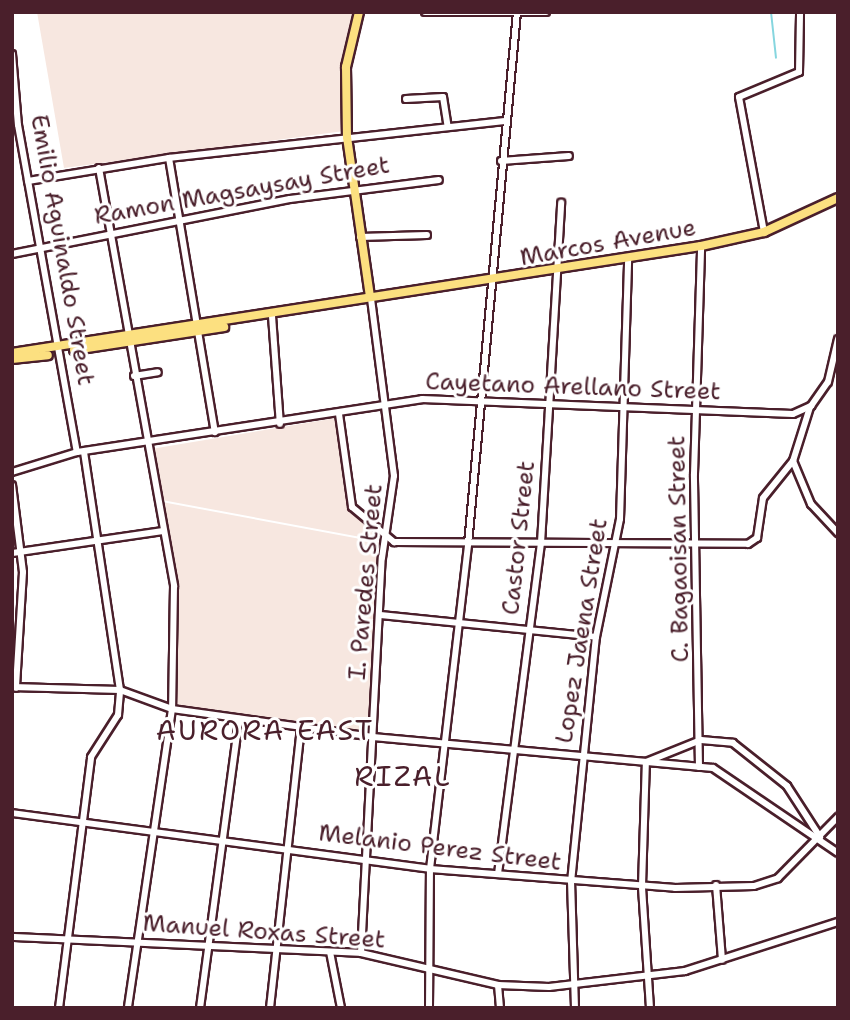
<!DOCTYPE html>
<html>
<head>
<meta charset="utf-8">
<style>
  body { margin:0 }
  #map { position:relative; width:850px; height:1020px; overflow:hidden; background:#fff; font-family:"Shantell Sans",sans-serif }
  div>[style] { position:absolute }
  .built>* { inset:0; background:#f7e7e0 }
  .stream>* { height:2px; margin:-1px; padding:0 1px; transform-origin:1px; border-radius:1px; background:#86d6df }
  .roads { filter:drop-shadow(2px 0 #4a1f2b) drop-shadow(-2px 0 #4a1f2b) drop-shadow(0 2px #4a1f2b) drop-shadow(0 -2px #4a1f2b) }
  .minor>* { height:6px; margin:-3px; padding:0 3px; transform-origin:3px; border-radius:3px; background:#fff }
  .major>* { height:8px; margin:-4px; padding:0 4px; transform-origin:4px; border-radius:4px; background:#fce080 }
  span { translate:-50% -50%; white-space:nowrap; text-align:center; line-height:1.15; -webkit-text-stroke:6px #fff; paint-order:stroke }
  .street-label { font-size:24px; color:#4a1f2b }
  .quarter-label { font-size:28px; color:#4a1f2b; letter-spacing:2px }
  .frame { position:absolute; inset:0; border:14px solid #4a1f2b; pointer-events:none }
</style>
</head>
<body>
<div id="map">
  <div class="built">
    <i style="clip-path:polygon(37px 12px,356px 12px,343px 55px,344px 131px,64px 168px)"></i>
    <i style="clip-path:polygon(336px 418px,347px 503px,382px 541px,162px 500px,151px 449px)"></i>
    <i style="clip-path:polygon(162px 502px,382px 543px,369px 734px,175px 708px,178px 587px)"></i>
  </div>
  <div class="stream">
    <i style="left:771px;top:12px;width:46px;rotate:83.8deg"></i>
  </div>
  <div class="roads">
    <div class="minor">
      <i style="left:425px;top:12px;width:121px"></i>
      <i style="left:12px;top:54px;width:71px;rotate:85.2deg"></i>
      <i style="left:18px;top:125px;width:332px;rotate:79.8deg"></i>
      <i style="left:406px;top:99px;width:37px;rotate:-3deg"></i>
      <i style="left:443px;top:97px;width:30px;rotate:81deg"></i>
      <i style="left:169px;top:158px;width:278px;rotate:80.5deg"></i>
      <i style="left:501px;top:161px;width:68px;rotate:-4.2deg"></i>
      <i style="left:99px;top:168px;width:425px;rotate:79.8deg"></i>
      <i style="left:174px;top:586px;width:123px;rotate:90.9deg"></i>
      <i style="left:172px;top:709px;width:302px;rotate:98.4deg"></i>
      <i style="left:28px;top:181px;width:143px;rotate:-9.3deg"></i>
      <i style="left:169px;top:158px;width:337px;rotate:-6.3deg"></i>
      <i style="left:764px;top:232px;width:137px;rotate:-100.5deg"></i>
      <i style="left:739px;top:97px;width:65px;rotate:-22.6deg"></i>
      <i style="left:799px;top:72px;width:60px;rotate:-89deg"></i>
      <i style="left:360px;top:237px;width:67px;rotate:-1.7deg"></i>
      <i style="left:12px;top:254px;width:283px;rotate:-11.2deg"></i>
      <i style="left:290px;top:199px;width:150px;rotate:-7.3deg"></i>
      <i style="left:272px;top:316px;width:108px;rotate:85.8deg"></i>
      <i style="left:134px;top:376px;width:24px;rotate:-9deg"></i>
      <i style="left:339px;top:414px;width:94px;rotate:82deg"></i>
      <i style="left:352px;top:507px;width:55px;rotate:39.8deg"></i>
      <i style="left:394px;top:542px;width:354px;rotate:0.3deg"></i>
      <i style="left:748px;top:544px;width:11px;rotate:-34deg"></i>
      <i style="left:757px;top:538px;width:40px;rotate:-81.5deg"></i>
      <i style="left:763px;top:498px;width:48px;rotate:-51deg"></i>
      <i style="left:793px;top:461px;width:57px;rotate:-72.5deg"></i>
      <i style="left:793px;top:461px;width:47px;rotate:67.3deg"></i>
      <i style="left:811px;top:504px;width:40px;rotate:47deg"></i>
      <i style="left:12px;top:472px;width:68px;rotate:-17.1deg"></i>
      <i style="left:77px;top:452px;width:349px;rotate:-8.7deg"></i>
      <i style="left:422px;top:399px;width:371px;rotate:2.3deg"></i>
      <i style="left:793px;top:414px;width:20px;rotate:-24deg"></i>
      <i style="left:811px;top:406px;width:29px;rotate:-55deg"></i>
      <i style="left:828px;top:382px;width:44px;rotate:-76.9deg"></i>
      <i style="left:12px;top:485px;width:88px;rotate:82.8deg"></i>
      <i style="left:23px;top:572px;width:116px;rotate:93.5deg"></i>
      <i style="left:12px;top:553px;width:153px;rotate:-8.3deg"></i>
      <i style="left:381px;top:615px;width:216px;rotate:5.8deg"></i>
      <i style="left:12px;top:687px;width:108px;rotate:1.6deg"></i>
      <i style="left:120px;top:690px;width:55px;rotate:20.1deg"></i>
      <i style="left:172px;top:709px;width:203px;rotate:7.9deg"></i>
      <i style="left:373px;top:737px;width:341px;rotate:5.2deg"></i>
      <i style="left:713px;top:768px;width:151px;rotate:34.2deg"></i>
      <i style="left:699px;top:767px;width:293px;rotate:-91deg"></i>
      <i style="left:694px;top:474px;width:228px;rotate:-88.2deg"></i>
      <i style="left:12px;top:813px;width:422px;rotate:7.6deg"></i>
      <i style="left:430px;top:869px;width:246px;rotate:4.4deg"></i>
      <i style="left:675px;top:888px;width:79px;rotate:-1.5deg"></i>
      <i style="left:754px;top:886px;width:25px;rotate:-18deg"></i>
      <i style="left:778px;top:878px;width:86px;rotate:-45.5deg"></i>
      <i style="left:498px;top:874px;width:334px;rotate:-82.6deg"></i>
      <i style="left:541px;top:543px;width:341px;rotate:-86.6deg"></i>
      <i style="left:716px;top:885px;width:75px;rotate:85.4deg"></i>
      <i style="left:12px;top:937px;width:349px;rotate:2.6deg"></i>
      <i style="left:361px;top:953px;width:141px;rotate:13.1deg"></i>
      <i style="left:498px;top:985px;width:51px;rotate:2.2deg"></i>
      <i style="left:549px;top:987px;width:137px;rotate:-6.7deg"></i>
      <i style="left:685px;top:971px;width:161px;rotate:-17.8deg"></i>
      <i style="left:330px;top:952px;width:57px;rotate:78.9deg"></i>
      <i style="left:361px;top:953px;width:396px;rotate:-87deg"></i>
      <i style="left:382px;top:558px;width:83px;rotate:-81.7deg"></i>
      <i style="left:394px;top:476px;width:178px;rotate:-97.4deg"></i>
      <i style="left:498px;top:985px;width:23px;rotate:85deg"></i>
      <i style="left:59px;top:1008px;width:253px;rotate:-82.7deg"></i>
      <i style="left:91px;top:757px;width:50px;rotate:-57.3deg"></i>
      <i style="left:118px;top:715px;width:25px;rotate:-85deg"></i>
      <i style="left:120px;top:690px;width:241px;rotate:-98.6deg"></i>
      <i style="left:200px;top:1008px;width:292px;rotate:-82.3deg"></i>
      <i style="left:270px;top:1008px;width:284px;rotate:-83.7deg"></i>
      <i style="left:429px;top:1008px;width:139px;rotate:-89.6deg"></i>
      <i style="left:430px;top:869px;width:327px;rotate:-83.3deg"></i>
      <i style="left:468px;top:544px;width:534px;rotate:-84.74deg"></i>
      <i style="left:575px;top:1008px;width:126px;rotate:-91.8deg"></i>
      <i style="left:571px;top:882px;width:246px;rotate:-84.2deg"></i>
      <i style="left:596px;top:637px;width:120px;rotate:-78.5deg"></i>
      <i style="left:620px;top:519px;width:260px;rotate:-88.2deg"></i>
      <i style="left:650px;top:1008px;width:122px;rotate:-93.8deg"></i>
      <i style="left:642px;top:886px;width:124px;rotate:-88.2deg"></i>
      <i style="left:646px;top:762px;width:59px;rotate:-21.8deg"></i>
      <i style="left:701px;top:740px;width:32px;rotate:5deg"></i>
      <i style="left:733px;top:743px;width:69px;rotate:38.5deg"></i>
      <i style="left:787px;top:786px;width:61px;rotate:57.1deg"></i>
    </div>
    <div class="major">
      <i style="left:359px;top:12px;width:57px;rotate:103.3deg"></i>
      <i style="left:346px;top:67px;width:70px;rotate:89.2deg"></i>
      <i style="left:347px;top:137px;width:161px;rotate:81.8deg"></i>
      <i style="left:74px;top:350px;width:152px;rotate:-8.7deg"></i>
      <i style="left:12px;top:353px;width:697px;rotate:-8.83deg"></i>
      <i style="left:701px;top:246px;width:65px;rotate:-12.5deg"></i>
      <i style="left:764px;top:232px;width:81px;rotate:-24.7deg"></i>
      <i style="left:12px;top:359px;width:36px;rotate:-6deg"></i>
    </div>
  </div>
  <div class="street-label">
    <span style="left:242px;top:191px;rotate:-10deg">Ramon Magsaysay Street</span>
    <span style="left:608px;top:243px;rotate:-10deg">Marcos Avenue</span>
    <span style="left:62px;top:250px;rotate:80deg">Emilio Aguinaldo Street</span>
    <span style="left:573px;top:387px;rotate:2deg">Cayetano Arellano Street</span>
    <span style="left:519px;top:538px;rotate:-84deg">Castor Street</span>
    <span style="left:679px;top:549px;rotate:-91deg">C. Bagaoisan Street</span>
    <span style="left:366px;top:582px;rotate:-85deg">I. Paredes Street</span>
    <span style="left:582px;top:631px;rotate:-81deg">Lopez Jaena Street</span>
    <span style="left:440px;top:848px;rotate:7deg">Melanio Perez Street</span>
    <span style="left:264px;top:932px;rotate:4deg">Manuel Roxas Street</span>
  </div>
  <div class="quarter-label">
    <span style="left:265px;top:730px">AURORA EAST</span>
    <span style="left:403px;top:776px">RIZAL</span>
  </div>
  <div class="frame"></div>
</div>
</body>
</html>
